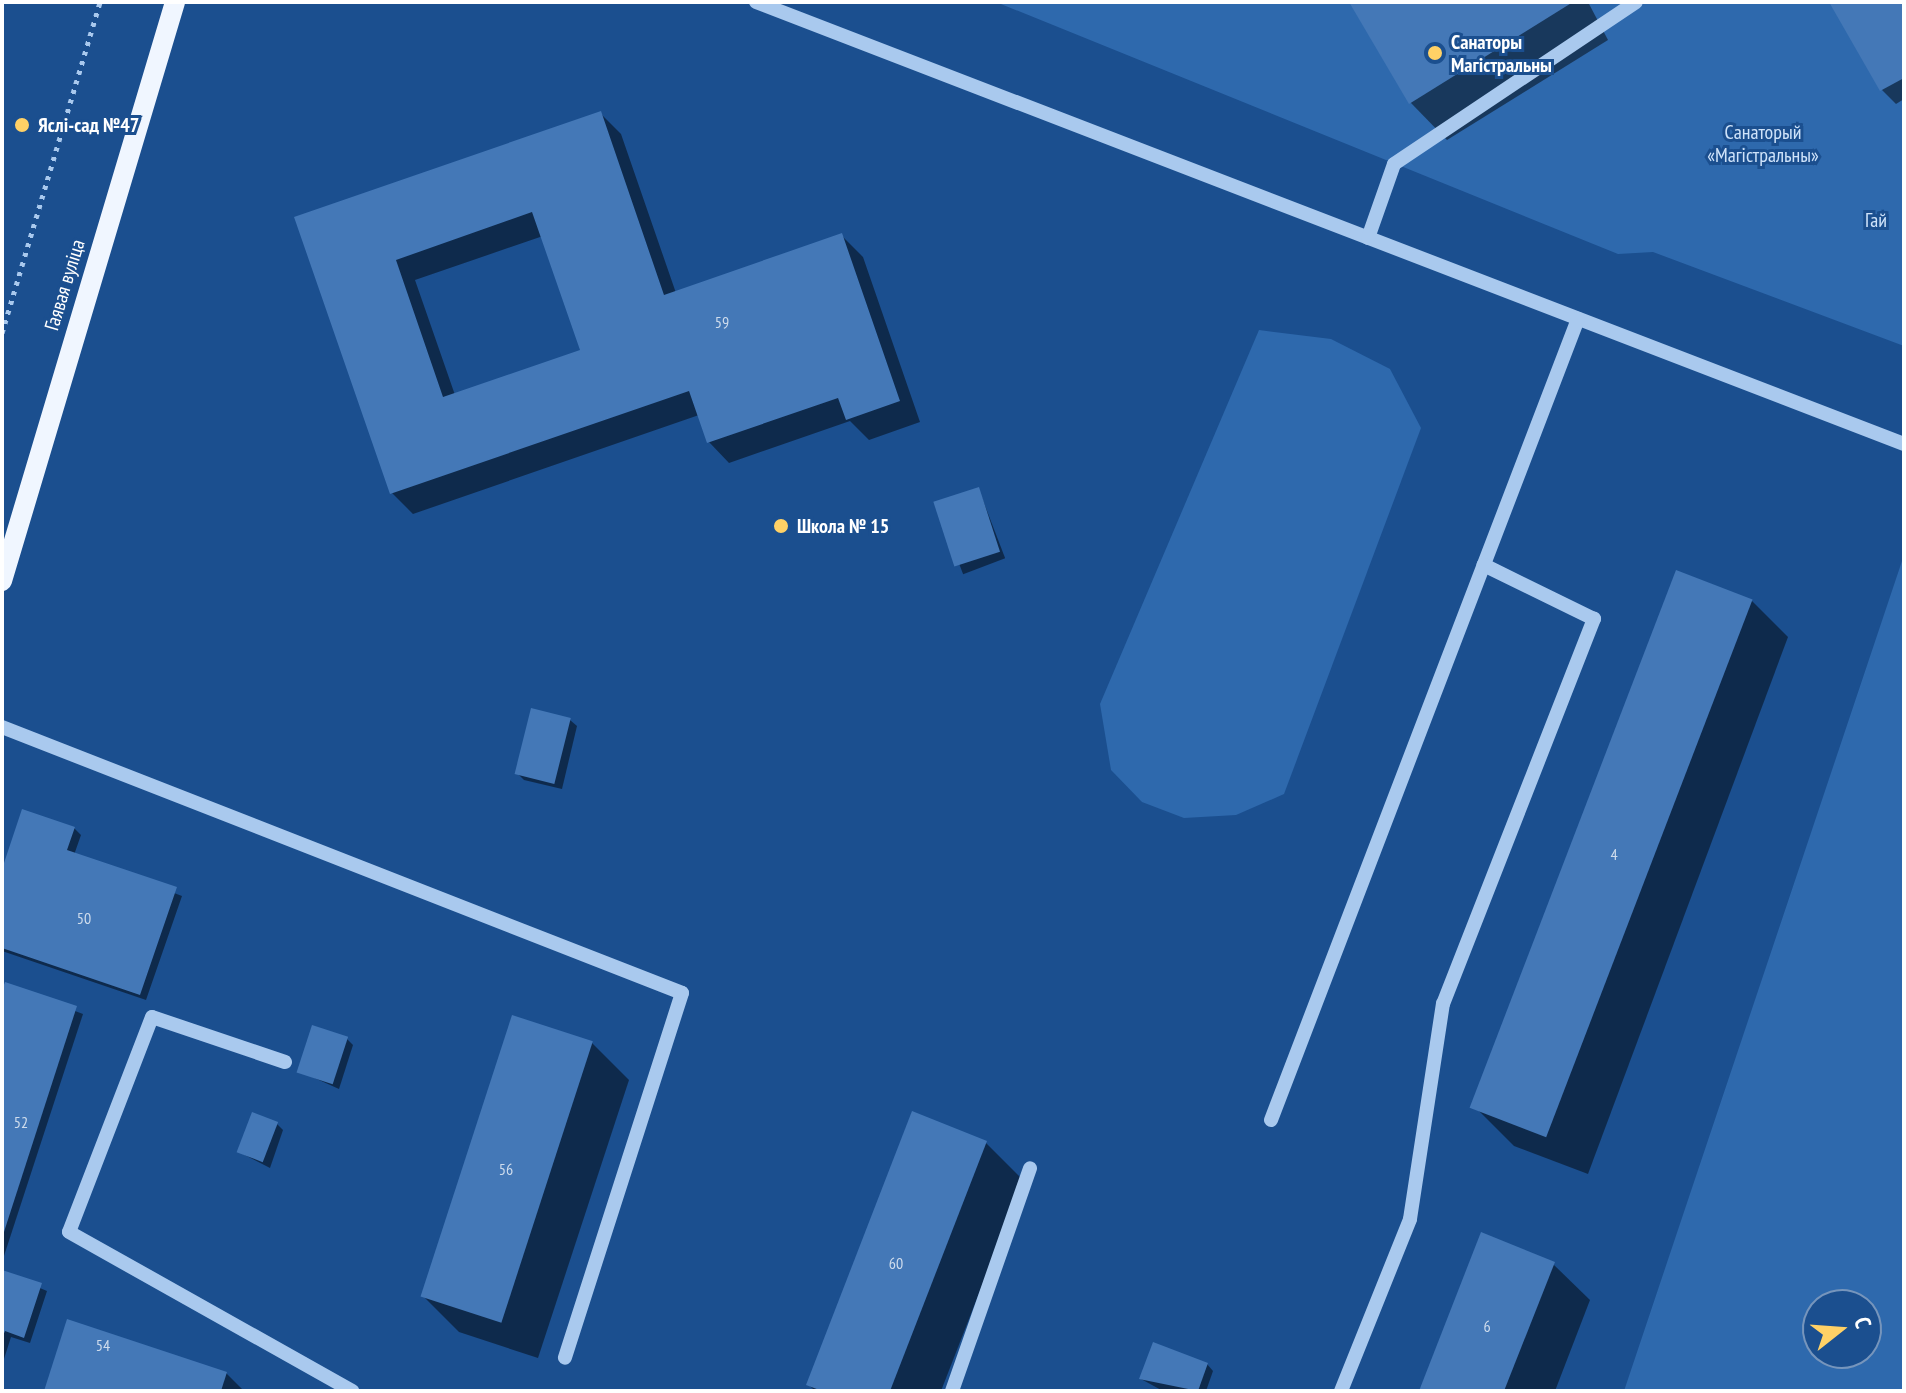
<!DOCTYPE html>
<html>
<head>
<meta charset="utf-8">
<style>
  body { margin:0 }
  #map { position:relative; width:1906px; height:1393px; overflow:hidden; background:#1b4f8f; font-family:"PT Sans Narrow",sans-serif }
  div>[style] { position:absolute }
  .green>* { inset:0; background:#2e69ad }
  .shadow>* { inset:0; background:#0007; transform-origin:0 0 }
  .building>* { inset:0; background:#4478b7; transform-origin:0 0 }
  .path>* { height:5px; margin-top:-2.5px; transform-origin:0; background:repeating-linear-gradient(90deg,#a9c9ee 0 4px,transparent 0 10px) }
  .minor>* { height:14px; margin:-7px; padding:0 7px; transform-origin:7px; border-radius:7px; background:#a9c9ee }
  .major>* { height:20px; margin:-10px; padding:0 10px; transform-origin:10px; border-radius:10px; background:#f0f6ff }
  .dots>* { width:22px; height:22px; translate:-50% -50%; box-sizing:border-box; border:4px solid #1b4f8f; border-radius:50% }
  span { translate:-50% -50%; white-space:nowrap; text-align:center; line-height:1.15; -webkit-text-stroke:6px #1b4f8f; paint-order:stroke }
  .number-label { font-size:16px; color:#d0dded }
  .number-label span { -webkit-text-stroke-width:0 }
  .poi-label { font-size:20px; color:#fff; font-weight:700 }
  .left { translate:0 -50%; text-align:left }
  .park-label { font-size:20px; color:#cfe3fa }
  .street-label { font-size:20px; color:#fff }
  .frame { position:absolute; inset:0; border:4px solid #fff; pointer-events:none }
  .north { position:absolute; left:1802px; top:1289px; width:80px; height:80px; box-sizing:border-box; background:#1b4f8f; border:2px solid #7695bc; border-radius:50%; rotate:73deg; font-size:22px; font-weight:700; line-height:32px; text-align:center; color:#fff }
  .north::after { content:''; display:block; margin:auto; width:28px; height:36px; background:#ffd166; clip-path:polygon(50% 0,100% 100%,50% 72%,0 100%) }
</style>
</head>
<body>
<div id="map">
  <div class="green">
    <i style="clip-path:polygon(996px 2px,1904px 2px,1904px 346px,1653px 252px,1618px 254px)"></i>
    <i style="clip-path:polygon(1259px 330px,1331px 339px,1390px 369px,1421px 428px,1284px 794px,1236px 815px,1184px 818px,1142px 802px,1111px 770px,1100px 704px)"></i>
    <i style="clip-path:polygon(evenodd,1904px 555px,1904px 1391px,1624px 1391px,1904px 555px,1866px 1305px,1866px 1353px,1818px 1353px,1818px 1305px,1866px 1305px)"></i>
  </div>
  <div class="shadow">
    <i style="clip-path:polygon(1352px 2px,1588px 2px,1608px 40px,1447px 140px,1411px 103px)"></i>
    <i style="clip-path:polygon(1831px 2px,1904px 2px,1904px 99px,1896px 104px,1882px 90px)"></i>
    <i style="clip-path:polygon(evenodd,600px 113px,621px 134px,676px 293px,842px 236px,863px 257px,920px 422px,869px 440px,850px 421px,729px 463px,709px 442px,699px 415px,413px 514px,392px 493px,297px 219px,600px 113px,543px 236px,583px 351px,455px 395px,415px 280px,543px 236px)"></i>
    <i style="left:979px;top:490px;width:73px;height:45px;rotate:69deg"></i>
    <i style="clip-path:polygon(1751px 600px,1788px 637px,1588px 1174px,1514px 1146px,1477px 1109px)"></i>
    <i style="clip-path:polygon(570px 720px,577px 726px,562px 789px,524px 780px,517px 773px)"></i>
    <i style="clip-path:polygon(74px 828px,81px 835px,74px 855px,182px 896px,146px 1000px,2px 951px,2px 875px)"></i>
    <i style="clip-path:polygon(6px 985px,83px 1014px,2px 1262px,2px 997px)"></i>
    <i style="clip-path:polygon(347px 1039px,353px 1045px,339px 1089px,299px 1071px)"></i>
    <i style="clip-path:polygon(592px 1043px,629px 1080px,538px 1358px,459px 1332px,422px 1295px)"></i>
    <i style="clip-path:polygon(277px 1124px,283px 1130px,270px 1168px,239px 1152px)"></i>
    <i style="clip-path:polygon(986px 1143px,1023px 1180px,941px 1391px,815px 1391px,808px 1384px)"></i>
    <i style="clip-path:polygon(1553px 1264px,1590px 1300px,1555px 1391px,1421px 1391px)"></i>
    <i style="clip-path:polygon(2px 1272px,47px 1291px,30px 1343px,11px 1337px,4px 1359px)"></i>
    <i style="clip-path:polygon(1207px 1364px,1213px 1371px,1206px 1391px,1163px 1391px,1141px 1379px)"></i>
    <i style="clip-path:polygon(226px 1373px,244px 1391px,46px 1391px)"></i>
  </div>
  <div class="building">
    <i style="clip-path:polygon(1349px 2px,1573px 2px,1409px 104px)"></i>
    <i style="clip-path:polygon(1829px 2px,1904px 2px,1904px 78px,1880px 91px)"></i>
    <i style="clip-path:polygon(evenodd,601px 111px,664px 295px,842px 233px,900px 401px,846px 420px,838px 398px,707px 443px,689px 391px,390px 494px,294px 217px,601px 111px,532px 212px,580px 350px,443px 397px,396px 260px,532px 212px)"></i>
    <i style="left:979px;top:487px;width:68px;height:48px;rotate:72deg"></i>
    <i style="left:1676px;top:570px;width:82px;height:576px;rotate:21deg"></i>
    <i style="left:531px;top:708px;width:41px;height:68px;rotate:14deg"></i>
    <i style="clip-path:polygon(22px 809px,75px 827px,67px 850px,177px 887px,140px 995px,2px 948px,2px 869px)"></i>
    <i style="clip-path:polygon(5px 982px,77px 1006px,3px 1235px,2px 990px)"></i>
    <i style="left:512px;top:1015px;width:85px;height:296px;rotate:18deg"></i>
    <i style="left:312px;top:1025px;width:38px;height:50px;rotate:18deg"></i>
    <i style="clip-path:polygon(912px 1111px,987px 1141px,890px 1391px,822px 1391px,806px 1385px)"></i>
    <i style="left:252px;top:1112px;width:28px;height:43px;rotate:21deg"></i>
    <i style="clip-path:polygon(1481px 1232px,1555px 1262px,1504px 1391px,1419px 1391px)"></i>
    <i style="clip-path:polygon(2px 1270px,42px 1283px,24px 1338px,5px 1331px,2px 1338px)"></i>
    <i style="clip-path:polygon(67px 1319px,227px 1372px,221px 1391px,44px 1391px)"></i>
    <i style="clip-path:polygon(1153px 1342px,1208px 1363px,1198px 1391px,1139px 1379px)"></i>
  </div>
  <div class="path">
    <i style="left:2px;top:333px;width:345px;rotate:-73.5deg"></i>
  </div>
  <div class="minor">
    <i style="left:756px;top:2px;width:1230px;rotate:21.06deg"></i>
    <i style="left:1368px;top:238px;width:78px;rotate:-70.6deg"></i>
    <i style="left:1394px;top:164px;width:291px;rotate:-33.8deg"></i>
    <i style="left:2px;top:727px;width:730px;rotate:21.36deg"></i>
    <i style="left:682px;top:993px;width:383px;rotate:107.8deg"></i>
    <i style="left:285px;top:1062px;width:140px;rotate:-161.3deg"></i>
    <i style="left:152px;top:1017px;width:230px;rotate:111.1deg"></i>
    <i style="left:69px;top:1232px;width:325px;rotate:29.3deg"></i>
    <i style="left:1271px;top:1120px;width:858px;rotate:-69.03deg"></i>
    <i style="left:952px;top:1391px;width:236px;rotate:-70.7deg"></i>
    <i style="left:1341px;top:1391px;width:185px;rotate:-68.1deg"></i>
    <i style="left:1410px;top:1219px;width:218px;rotate:-81.3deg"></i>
    <i style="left:1443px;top:1004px;width:414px;rotate:-68.6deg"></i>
    <i style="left:1594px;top:619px;width:123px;rotate:-153.9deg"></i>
  </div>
  <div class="major">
    <i style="left:2px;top:581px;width:604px;rotate:-73.36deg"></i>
  </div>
  <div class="dots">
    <i style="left:1435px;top:53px;background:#ffd166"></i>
    <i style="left:22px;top:125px;background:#ffd166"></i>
    <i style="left:781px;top:526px;background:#ffd166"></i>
  </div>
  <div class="number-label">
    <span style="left:722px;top:322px">59</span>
    <span style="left:1614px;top:854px">4</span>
    <span style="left:84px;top:918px">50</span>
    <span style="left:21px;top:1122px">52</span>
    <span style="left:506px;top:1169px">56</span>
    <span style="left:896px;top:1263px">60</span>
    <span style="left:1487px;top:1326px">6</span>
    <span style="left:103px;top:1345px">54</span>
  </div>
  <div class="poi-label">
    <span class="left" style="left:1451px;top:54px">Санаторы<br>Магістральны</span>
    <span class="left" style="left:38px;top:125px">Яслі-сад №47</span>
    <span class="left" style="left:797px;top:526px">Школа № 15</span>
  </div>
  <div class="park-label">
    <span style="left:1763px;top:144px">Санаторый<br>«Магістральны»</span>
    <span style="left:1876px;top:220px">Гай</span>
  </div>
  <div class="street-label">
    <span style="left:65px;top:285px;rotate:-73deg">Гаявая вуліца</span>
  </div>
  <div class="frame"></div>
  <div class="north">С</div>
</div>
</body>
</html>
